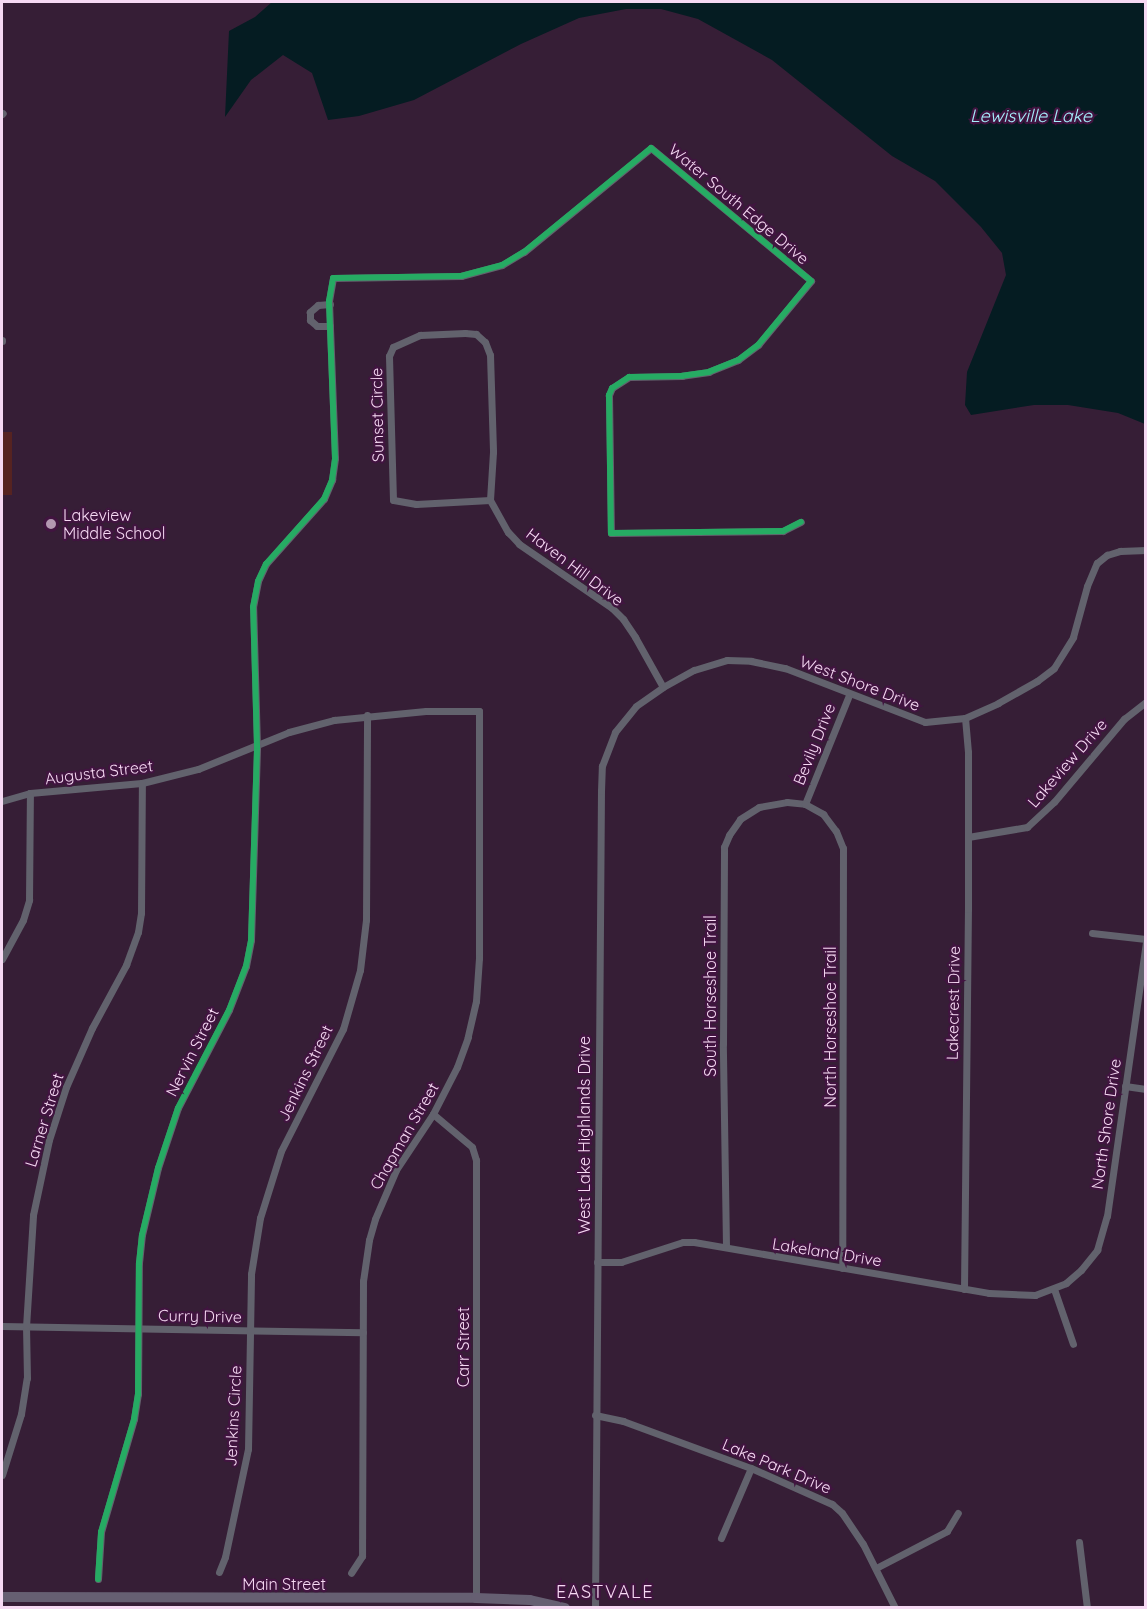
<!DOCTYPE html>
<html>
<head>
<meta charset="utf-8">
<style>
  body { margin:0 }
  #map { position:relative; width:1147px; height:1609px; overflow:hidden; background:#361e36; font-family:Quicksand,sans-serif }
  div>[style] { position:absolute }
  .green>* { inset:0; background:#562321; transform-origin:0 0 }
  .water>* { inset:0; background:#051c22 }
  .street>* { height:7px; margin:-3.5px; padding:0 3.5px; transform-origin:3.5px; border-radius:3.5px; background:#62626d }
  .primary>* { height:10px; margin:-5px; padding:0 5px; transform-origin:5px; border-radius:5px; background:#665f72 }
  .cycleway>* { height:6px; margin:-3px; padding:0 3px; transform-origin:3px; border-radius:3px; background:#26ab63 }
  .dots>* { width:16px; height:16px; translate:-50% -50%; box-sizing:border-box; border:3px solid #411440; border-radius:50% }
  span { translate:-50% -50%; white-space:nowrap; text-align:center; line-height:1.15; -webkit-text-stroke:4.5px #411440; paint-order:stroke }
  .street-label { font-size:16px; color:#f6d9f3 }
  .poi-label { font-size:16px; color:#f6d9f3 }
  .left { translate:0 -50%; text-align:left }
  .water-label { font-size:18px; color:#a6f0fc; font-style:italic }
  .neighbourhood-label { font-size:18px; color:#f6d9f3; letter-spacing:1.5px }
  .frame { position:absolute; inset:0; border:3px solid #f6d9f3; pointer-events:none }
</style>
</head>
<body>
<div id="map">
  <div class="green">
    <i style="left:2px;top:432px;width:10px;height:63px"></i>
  </div>
  <div class="water">
    <i style="clip-path:polygon(272px 2px,1145px 2px,1145px 424px,1118px 413px,1068px 405px,1034px 405px,971px 415px,965px 405px,967px 372px,1006px 275px,1002px 253px,981px 227px,935px 181px,892px 156px,772px 60px,698px 19px,661px 9px,626px 9px,579px 18px,521px 44px,414px 100px,359px 116px,328px 120px,312px 73px,283px 55px,251px 80px,225px 117px,229px 31px,255px 17px)"></i>
  </div>
  <div class="street">
    <i style="left:2px;top:114px;width:1px;rotate:-45deg"></i>
    <i style="left:330px;top:304px;width:12px;rotate:175deg"></i>
    <i style="left:318px;top:305px;width:11px;rotate:139deg"></i>
    <i style="left:310px;top:312px;width:8px;rotate:90deg"></i>
    <i style="left:310px;top:320px;width:9px;rotate:41deg"></i>
    <i style="left:317px;top:326px;width:13px"></i>
    <i style="left:465px;top:333px;width:11px;rotate:5deg"></i>
    <i style="left:476px;top:334px;width:12px;rotate:42deg"></i>
    <i style="left:485px;top:342px;width:14px;rotate:69deg"></i>
    <i style="left:490px;top:355px;width:97px;rotate:88.2deg"></i>
    <i style="left:493px;top:452px;width:48px;rotate:93.6deg"></i>
    <i style="left:490px;top:500px;width:74px;rotate:176.9deg"></i>
    <i style="left:416px;top:504px;width:23px;rotate:-170deg"></i>
    <i style="left:393px;top:500px;width:144px;rotate:-91.6deg"></i>
    <i style="left:389px;top:356px;width:10px;rotate:-66deg"></i>
    <i style="left:393px;top:347px;width:30px;rotate:-24deg"></i>
    <i style="left:420px;top:335px;width:45px;rotate:-2.5deg"></i>
    <i style="left:2px;top:341px;width:1px;rotate:-90deg"></i>
    <i style="left:490px;top:500px;width:37px;rotate:61deg"></i>
    <i style="left:508px;top:532px;width:16px;rotate:47deg"></i>
    <i style="left:519px;top:544px;width:113px;rotate:34.5deg"></i>
    <i style="left:612px;top:608px;width:16px;rotate:45deg"></i>
    <i style="left:623px;top:619px;width:22px;rotate:56deg"></i>
    <i style="left:635px;top:637px;width:57px;rotate:60.8deg"></i>
    <i style="left:2px;top:801px;width:29px;rotate:-16deg"></i>
    <i style="left:30px;top:793px;width:112px;rotate:-5.1deg"></i>
    <i style="left:142px;top:783px;width:58px;rotate:-14deg"></i>
    <i style="left:198px;top:769px;width:98px;rotate:-22.1deg"></i>
    <i style="left:289px;top:732px;width:47px;rotate:-14.9deg"></i>
    <i style="left:334px;top:720px;width:92px;rotate:-5.6deg"></i>
    <i style="left:426px;top:711px;width:53px"></i>
    <i style="left:479px;top:711px;width:247px;rotate:90deg"></i>
    <i style="left:479px;top:958px;width:43px;rotate:94deg"></i>
    <i style="left:476px;top:1001px;width:37px;rotate:103deg"></i>
    <i style="left:468px;top:1037px;width:32px;rotate:110deg"></i>
    <i style="left:457px;top:1067px;width:53px;rotate:117.1deg"></i>
    <i style="left:433px;top:1114px;width:67px;rotate:123.5deg"></i>
    <i style="left:396px;top:1170px;width:53px;rotate:113.2deg"></i>
    <i style="left:375px;top:1219px;width:22px;rotate:106deg"></i>
    <i style="left:369px;top:1240px;width:41px;rotate:98.3deg"></i>
    <i style="left:363px;top:1281px;width:275px;rotate:90.2deg"></i>
    <i style="left:362px;top:1556px;width:20px;rotate:123deg"></i>
    <i style="left:805px;top:804px;width:118px;rotate:-68deg"></i>
    <i style="left:968px;top:837px;width:60px;rotate:-9.6deg"></i>
    <i style="left:1027px;top:827px;width:37px;rotate:-43deg"></i>
    <i style="left:1054px;top:802px;width:109px;rotate:-49.9deg"></i>
    <i style="left:1124px;top:719px;width:28px;rotate:-38deg"></i>
    <i style="left:1092px;top:933px;width:54px;rotate:6.3deg"></i>
    <i style="left:2px;top:959px;width:44px;rotate:-61.7deg"></i>
    <i style="left:23px;top:920px;width:21px;rotate:-73deg"></i>
    <i style="left:29px;top:900px;width:107px;rotate:-89.5deg"></i>
    <i style="left:1125px;top:1086px;width:21px;rotate:8deg"></i>
    <i style="left:433px;top:1114px;width:51px;rotate:40.2deg"></i>
    <i style="left:472px;top:1147px;width:14px;rotate:73deg"></i>
    <i style="left:476px;top:1160px;width:438px;rotate:90deg"></i>
    <i style="left:726px;top:1246px;width:202px;rotate:-90.9deg"></i>
    <i style="left:723px;top:1044px;width:197px;rotate:-89.7deg"></i>
    <i style="left:724px;top:847px;width:13px;rotate:-67deg"></i>
    <i style="left:729px;top:835px;width:19px;rotate:-55deg"></i>
    <i style="left:740px;top:819px;width:22px;rotate:-32deg"></i>
    <i style="left:759px;top:807px;width:28px;rotate:-10deg"></i>
    <i style="left:787px;top:802px;width:18px;rotate:6deg"></i>
    <i style="left:805px;top:804px;width:21px;rotate:29deg"></i>
    <i style="left:823px;top:814px;width:21px;rotate:53deg"></i>
    <i style="left:836px;top:831px;width:18px;rotate:68deg"></i>
    <i style="left:843px;top:848px;width:420px;rotate:90.1deg"></i>
    <i style="left:597px;top:1262px;width:24px"></i>
    <i style="left:621px;top:1262px;width:65px;rotate:-17.9deg"></i>
    <i style="left:683px;top:1242px;width:11px"></i>
    <i style="left:694px;top:1242px;width:299px;rotate:9.8deg"></i>
    <i style="left:989px;top:1293px;width:46px;rotate:2.5deg"></i>
    <i style="left:1035px;top:1295px;width:33px;rotate:-21deg"></i>
    <i style="left:1066px;top:1283px;width:20px;rotate:-41deg"></i>
    <i style="left:1081px;top:1270px;width:26px;rotate:-51deg"></i>
    <i style="left:1097px;top:1250px;width:35px;rotate:-74deg"></i>
    <i style="left:1107px;top:1216px;width:277px;rotate:-81.9deg"></i>
    <i style="left:964px;top:1289px;width:380px;rotate:-89.4deg"></i>
    <i style="left:968px;top:909px;width:157px;rotate:-90deg"></i>
    <i style="left:968px;top:752px;width:34px;rotate:-95deg"></i>
    <i style="left:1054px;top:1289px;width:58px;rotate:70.9deg"></i>
    <i style="left:2px;top:1326px;width:361px;rotate:1deg"></i>
    <i style="left:595px;top:1415px;width:29px;rotate:12deg"></i>
    <i style="left:623px;top:1421px;width:136px;rotate:20.2deg"></i>
    <i style="left:751px;top:1468px;width:89px;rotate:24deg"></i>
    <i style="left:832px;top:1504px;width:13px;rotate:42deg"></i>
    <i style="left:842px;top:1513px;width:37px;rotate:56deg"></i>
    <i style="left:863px;top:1544px;width:72px;rotate:63.4deg"></i>
    <i style="left:2px;top:1475px;width:64px;rotate:-72.7deg"></i>
    <i style="left:21px;top:1414px;width:36px;rotate:-81deg"></i>
    <i style="left:27px;top:1378px;width:51px;rotate:-91.1deg"></i>
    <i style="left:26px;top:1327px;width:112px;rotate:-86.4deg"></i>
    <i style="left:33px;top:1215px;width:77px;rotate:-78deg"></i>
    <i style="left:49px;top:1140px;width:56px;rotate:-72.2deg"></i>
    <i style="left:66px;top:1087px;width:64px;rotate:-66.2deg"></i>
    <i style="left:92px;top:1028px;width:72px;rotate:-61.6deg"></i>
    <i style="left:126px;top:965px;width:35px;rotate:-70deg"></i>
    <i style="left:138px;top:932px;width:19px;rotate:-81deg"></i>
    <i style="left:141px;top:913px;width:130px;rotate:-89.6deg"></i>
    <i style="left:721px;top:1538px;width:76px;rotate:-66.8deg"></i>
    <i style="left:1079px;top:1542px;width:66px;rotate:83.1deg"></i>
    <i style="left:876px;top:1568px;width:80px;rotate:-27.5deg"></i>
    <i style="left:947px;top:1531px;width:21px;rotate:-59deg"></i>
    <i style="left:219px;top:1572px;width:16px;rotate:-68deg"></i>
    <i style="left:225px;top:1557px;width:110px;rotate:-78deg"></i>
    <i style="left:248px;top:1449px;width:175px;rotate:-89deg"></i>
    <i style="left:251px;top:1274px;width:57px;rotate:-80.9deg"></i>
    <i style="left:260px;top:1218px;width:70px;rotate:-72.6deg"></i>
    <i style="left:281px;top:1151px;width:137px;rotate:-63.1deg"></i>
    <i style="left:343px;top:1029px;width:61px;rotate:-73.9deg"></i>
    <i style="left:360px;top:970px;width:50px;rotate:-83.2deg"></i>
    <i style="left:366px;top:920px;width:205px;rotate:-89.7deg"></i>
    <i style="left:98px;top:1579px;width:47px;rotate:-86.3deg"></i>
    <i style="left:101px;top:1532px;width:118px;rotate:-73.7deg"></i>
    <i style="left:134px;top:1419px;width:25px;rotate:-81deg"></i>
    <i style="left:138px;top:1394px;width:131px;rotate:-89.6deg"></i>
    <i style="left:139px;top:1263px;width:28px;rotate:-84deg"></i>
    <i style="left:142px;top:1235px;width:69px;rotate:-76.6deg"></i>
    <i style="left:158px;top:1168px;width:63px;rotate:-71.6deg"></i>
    <i style="left:178px;top:1108px;width:110px;rotate:-62.5deg"></i>
    <i style="left:229px;top:1010px;width:47px;rotate:-68.9deg"></i>
    <i style="left:246px;top:966px;width:26px;rotate:-79deg"></i>
    <i style="left:251px;top:940px;width:194px;rotate:-88.2deg"></i>
    <i style="left:257px;top:746px;width:139px;rotate:-91.6deg"></i>
    <i style="left:253px;top:607px;width:26px;rotate:-79deg"></i>
    <i style="left:258px;top:581px;width:19px;rotate:-65deg"></i>
    <i style="left:266px;top:564px;width:87px;rotate:-48.3deg"></i>
    <i style="left:324px;top:499px;width:21px;rotate:-67deg"></i>
    <i style="left:332px;top:480px;width:22px;rotate:-82deg"></i>
    <i style="left:335px;top:458px;width:157px;rotate:-92.2deg"></i>
    <i style="left:329px;top:301px;width:23px;rotate:-80deg"></i>
    <i style="left:333px;top:278px;width:128px;rotate:-0.9deg"></i>
    <i style="left:461px;top:276px;width:42px;rotate:-15deg"></i>
    <i style="left:502px;top:265px;width:26px;rotate:-31deg"></i>
    <i style="left:524px;top:252px;width:164px;rotate:-39.3deg"></i>
    <i style="left:651px;top:148px;width:208px;rotate:39.7deg"></i>
    <i style="left:811px;top:281px;width:83px;rotate:129.6deg"></i>
    <i style="left:758px;top:345px;width:25px;rotate:143deg"></i>
    <i style="left:738px;top:360px;width:31px;rotate:158deg"></i>
    <i style="left:709px;top:372px;width:27px;rotate:172deg"></i>
    <i style="left:682px;top:376px;width:53px;rotate:178.9deg"></i>
    <i style="left:629px;top:377px;width:20px;rotate:147deg"></i>
    <i style="left:612px;top:388px;width:8px;rotate:113deg"></i>
    <i style="left:609px;top:395px;width:138px;rotate:89.2deg"></i>
    <i style="left:611px;top:533px;width:172px;rotate:-0.7deg"></i>
    <i style="left:783px;top:531px;width:20px;rotate:-27deg"></i>
    <i style="left:595px;top:1608px;width:817px;rotate:-89.58deg"></i>
    <i style="left:601px;top:791px;width:25px;rotate:-88deg"></i>
    <i style="left:602px;top:766px;width:36px;rotate:-69deg"></i>
    <i style="left:615px;top:732px;width:33px;rotate:-51deg"></i>
    <i style="left:636px;top:706px;width:33px;rotate:-35deg"></i>
    <i style="left:663px;top:687px;width:35px;rotate:-29deg"></i>
    <i style="left:694px;top:670px;width:34px;rotate:-17deg"></i>
    <i style="left:727px;top:660px;width:24px;rotate:2deg"></i>
    <i style="left:751px;top:661px;width:35px;rotate:12deg"></i>
    <i style="left:785px;top:668px;width:150px;rotate:21.1deg"></i>
    <i style="left:925px;top:722px;width:40px;rotate:-5.7deg"></i>
    <i style="left:965px;top:718px;width:36px;rotate:-24deg"></i>
    <i style="left:998px;top:703px;width:45px;rotate:-29.4deg"></i>
    <i style="left:1037px;top:681px;width:21px;rotate:-37deg"></i>
    <i style="left:1054px;top:668px;width:36px;rotate:-58deg"></i>
    <i style="left:1073px;top:637px;width:53px;rotate:-74.6deg"></i>
    <i style="left:1087px;top:586px;width:25px;rotate:-67deg"></i>
    <i style="left:1097px;top:563px;width:13px;rotate:-39deg"></i>
    <i style="left:1107px;top:555px;width:14px;rotate:-17deg"></i>
    <i style="left:1120px;top:551px;width:26px;rotate:-2deg"></i>
  </div>
  <div class="primary">
    <i style="left:2px;top:1597px;width:474px;rotate:0.1deg"></i>
    <i style="left:476px;top:1598px;width:54px;rotate:2.1deg"></i>
    <i style="left:530px;top:1600px;width:36px;rotate:13deg"></i>
  </div>
  <div class="cycleway">
    <i style="left:98px;top:1579px;width:47px;rotate:-86.3deg"></i>
    <i style="left:101px;top:1532px;width:118px;rotate:-73.7deg"></i>
    <i style="left:134px;top:1419px;width:25px;rotate:-81deg"></i>
    <i style="left:138px;top:1394px;width:131px;rotate:-89.6deg"></i>
    <i style="left:139px;top:1263px;width:28px;rotate:-84deg"></i>
    <i style="left:142px;top:1235px;width:69px;rotate:-76.6deg"></i>
    <i style="left:158px;top:1168px;width:63px;rotate:-71.6deg"></i>
    <i style="left:178px;top:1108px;width:110px;rotate:-62.5deg"></i>
    <i style="left:229px;top:1010px;width:47px;rotate:-68.9deg"></i>
    <i style="left:246px;top:966px;width:26px;rotate:-79deg"></i>
    <i style="left:251px;top:940px;width:194px;rotate:-88.2deg"></i>
    <i style="left:257px;top:746px;width:139px;rotate:-91.6deg"></i>
    <i style="left:253px;top:607px;width:26px;rotate:-79deg"></i>
    <i style="left:258px;top:581px;width:19px;rotate:-65deg"></i>
    <i style="left:266px;top:564px;width:87px;rotate:-48.3deg"></i>
    <i style="left:324px;top:499px;width:21px;rotate:-67deg"></i>
    <i style="left:332px;top:480px;width:22px;rotate:-82deg"></i>
    <i style="left:335px;top:458px;width:157px;rotate:-92.2deg"></i>
    <i style="left:329px;top:301px;width:23px;rotate:-80deg"></i>
    <i style="left:333px;top:278px;width:128px;rotate:-0.9deg"></i>
    <i style="left:461px;top:276px;width:42px;rotate:-15deg"></i>
    <i style="left:502px;top:265px;width:26px;rotate:-31deg"></i>
    <i style="left:524px;top:252px;width:164px;rotate:-39.3deg"></i>
    <i style="left:651px;top:148px;width:208px;rotate:39.7deg"></i>
    <i style="left:811px;top:281px;width:83px;rotate:129.6deg"></i>
    <i style="left:758px;top:345px;width:25px;rotate:143deg"></i>
    <i style="left:738px;top:360px;width:31px;rotate:158deg"></i>
    <i style="left:709px;top:372px;width:27px;rotate:172deg"></i>
    <i style="left:682px;top:376px;width:53px;rotate:178.9deg"></i>
    <i style="left:629px;top:377px;width:20px;rotate:147deg"></i>
    <i style="left:612px;top:388px;width:8px;rotate:113deg"></i>
    <i style="left:609px;top:395px;width:138px;rotate:89.2deg"></i>
    <i style="left:611px;top:533px;width:172px;rotate:-0.7deg"></i>
    <i style="left:783px;top:531px;width:20px;rotate:-27deg"></i>
  </div>
  <div class="dots">
    <i style="left:51px;top:524px;background:#b398b1"></i>
  </div>
  <div class="street-label">
    <span style="left:739px;top:204px;rotate:40deg">Water South Edge Drive</span>
    <span style="left:377px;top:415px;rotate:-91deg">Sunset Circle</span>
    <span style="left:575px;top:567px;rotate:37deg">Haven Hill Drive</span>
    <span style="left:860px;top:683px;rotate:21deg">West Shore Drive</span>
    <span style="left:814px;top:744px;rotate:-68deg">Bevily Drive</span>
    <span style="left:1067px;top:763px;rotate:-49deg">Lakeview Drive</span>
    <span style="left:99px;top:772px;rotate:-7deg">Augusta Street</span>
    <span style="left:710px;top:996px;rotate:-90deg">South Horseshoe Trail</span>
    <span style="left:953px;top:1003px;rotate:-89deg">Lakecrest Drive</span>
    <span style="left:830px;top:1027px;rotate:-90deg">North Horseshoe Trail</span>
    <span style="left:192px;top:1052px;rotate:-63deg">Nervin Street</span>
    <span style="left:305px;top:1073px;rotate:-64deg">Jenkins Street</span>
    <span style="left:44px;top:1120px;rotate:-73deg">Larner Street</span>
    <span style="left:1106px;top:1124px;rotate:-82deg">North Shore Drive</span>
    <span style="left:584px;top:1135px;rotate:-90deg">West Lake Highlands Drive</span>
    <span style="left:404px;top:1136px;rotate:-60deg">Chapman Street</span>
    <span style="left:827px;top:1252px;rotate:9deg">Lakeland Drive</span>
    <span style="left:200px;top:1316px;rotate:1deg">Curry Drive</span>
    <span style="left:463px;top:1347px;rotate:-90deg">Carr Street</span>
    <span style="left:233px;top:1416px;rotate:-87deg">Jenkins Circle</span>
    <span style="left:777px;top:1466px;rotate:23deg">Lake Park Drive</span>
    <span style="left:284px;top:1584px">Main Street</span>
  </div>
  <div class="poi-label">
    <span class="left" style="left:63px;top:524px">Lakeview<br>Middle School</span>
  </div>
  <div class="water-label">
    <span style="left:1031px;top:116px">Lewisville Lake</span>
  </div>
  <div class="neighbourhood-label">
    <span style="left:605px;top:1592px">EASTVALE</span>
  </div>
  <div class="frame"></div>
</div>
</body>
</html>
